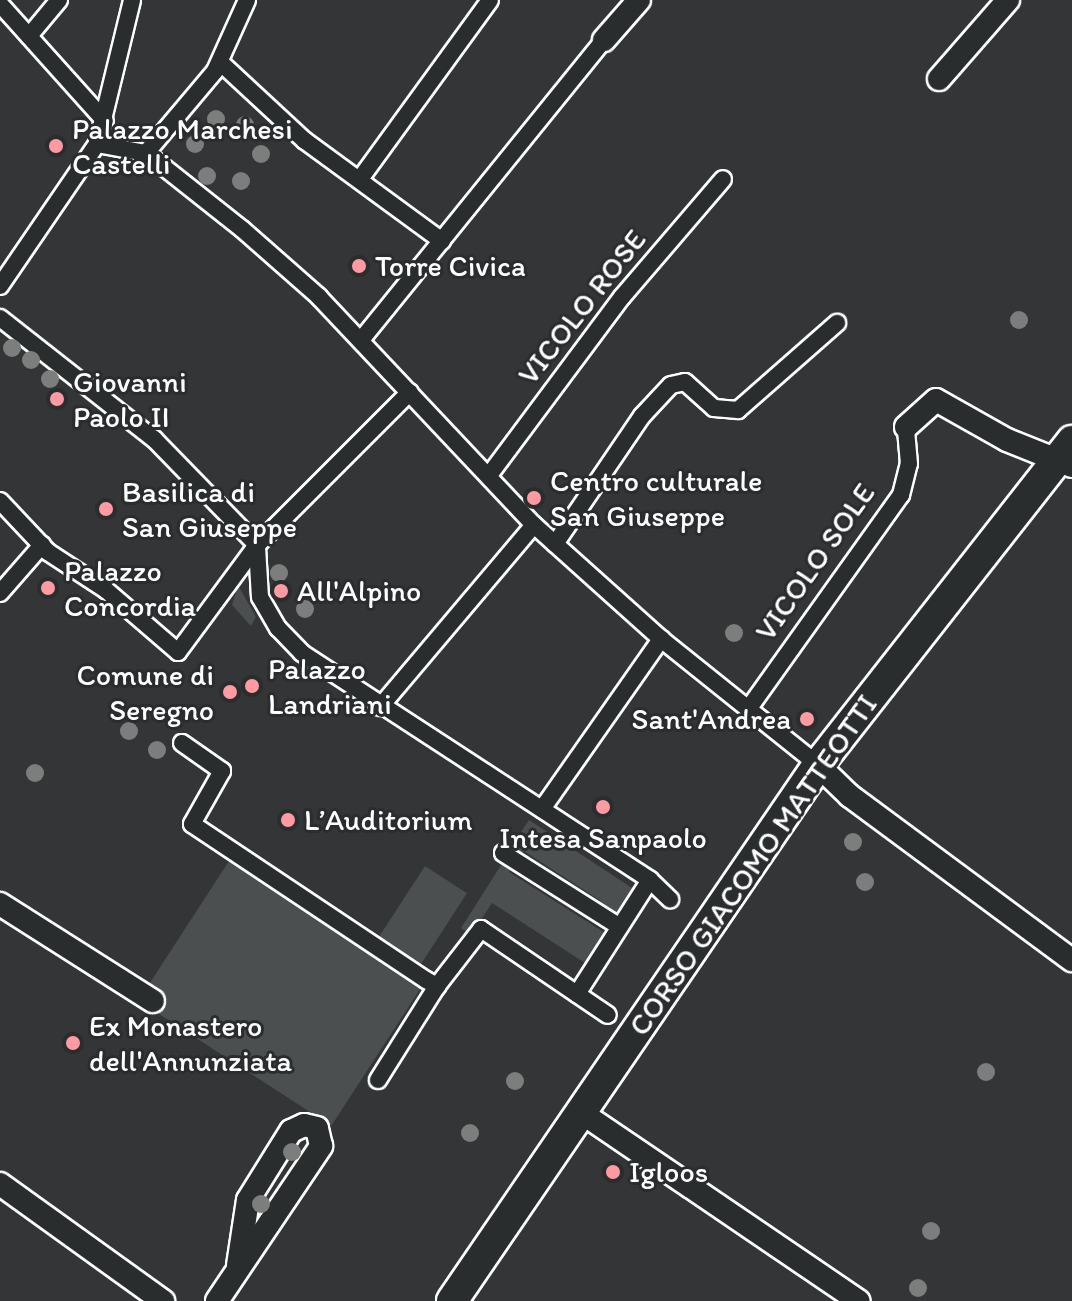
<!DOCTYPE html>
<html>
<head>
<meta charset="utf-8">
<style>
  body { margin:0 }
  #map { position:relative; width:1072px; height:1301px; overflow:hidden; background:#333536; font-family:Itim,sans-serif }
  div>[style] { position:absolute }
  .green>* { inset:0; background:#4c4f50; transform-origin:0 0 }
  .roads { filter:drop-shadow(2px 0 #fff) drop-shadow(-2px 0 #fff) drop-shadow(0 2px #fff) drop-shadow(0 -2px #fff) }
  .pedestrian>* { height:16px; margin:-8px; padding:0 8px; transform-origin:8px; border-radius:8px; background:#2a2d2e }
  .minor>* { height:22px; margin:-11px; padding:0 11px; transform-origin:11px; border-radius:11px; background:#2a2d2e }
  .secondary>* { height:30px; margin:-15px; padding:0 15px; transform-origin:15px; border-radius:15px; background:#2a2d2e }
  .trees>* { width:18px; height:18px; margin:-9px; border-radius:50%; background:#7c7e7e }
  .dots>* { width:22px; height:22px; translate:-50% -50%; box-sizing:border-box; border:4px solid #2a2d2e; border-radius:50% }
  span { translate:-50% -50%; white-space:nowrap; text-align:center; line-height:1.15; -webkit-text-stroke:6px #2a2d2e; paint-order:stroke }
  .poi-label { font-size:30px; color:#fff }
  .left { translate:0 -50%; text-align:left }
  .right { translate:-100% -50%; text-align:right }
  .street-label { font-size:30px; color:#fff }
</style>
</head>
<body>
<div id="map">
  <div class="green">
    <i style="clip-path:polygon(238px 585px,256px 617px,251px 626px,232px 605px)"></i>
    <i style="clip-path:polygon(529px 820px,635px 890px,614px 921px,596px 909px,601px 901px,524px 851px,519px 857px,509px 850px)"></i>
    <i style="left:231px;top:858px;width:230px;height:170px;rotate:33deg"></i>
    <i style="clip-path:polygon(505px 859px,513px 865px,509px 872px,605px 933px,585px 963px,492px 903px,471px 935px,461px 928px)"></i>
    <i style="left:425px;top:866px;width:50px;height:84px;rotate:33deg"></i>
  </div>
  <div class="roads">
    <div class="pedestrian">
      <i style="left:0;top:4px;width:157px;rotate:48.1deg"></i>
      <i style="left:29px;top:36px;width:47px;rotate:-50.2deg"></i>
      <i style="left:220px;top:62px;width:115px;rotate:42.9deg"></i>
      <i style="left:304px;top:140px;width:171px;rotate:36.2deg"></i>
      <i style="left:97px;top:144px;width:50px;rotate:10.4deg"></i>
      <i style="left:146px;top:153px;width:122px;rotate:38.4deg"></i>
      <i style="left:242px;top:229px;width:103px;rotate:41.4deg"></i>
      <i style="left:319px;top:297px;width:313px;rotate:46.7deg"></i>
      <i style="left:534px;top:525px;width:171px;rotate:41.9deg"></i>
      <i style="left:661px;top:639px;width:201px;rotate:38.7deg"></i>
      <i style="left:146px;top:153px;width:107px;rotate:-49.9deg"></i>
      <i style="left:215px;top:71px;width:78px;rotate:-65.7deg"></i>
      <i style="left:360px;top:179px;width:221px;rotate:-54deg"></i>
      <i style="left:0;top:286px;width:172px;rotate:-55.7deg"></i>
      <i style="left:97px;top:144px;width:148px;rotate:-76.3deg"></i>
      <i style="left:0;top:318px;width:196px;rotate:38.2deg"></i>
      <i style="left:154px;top:439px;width:148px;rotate:45.8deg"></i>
      <i style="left:361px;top:340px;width:386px;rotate:-51deg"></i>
      <i style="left:490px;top:474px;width:221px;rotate:-53.3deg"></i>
      <i style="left:622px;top:297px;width:155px;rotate:-49.4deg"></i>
      <i style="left:0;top:501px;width:70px;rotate:46.7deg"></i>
      <i style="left:48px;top:552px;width:69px;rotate:33.2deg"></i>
      <i style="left:106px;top:590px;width:95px;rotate:40.7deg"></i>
      <i style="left:178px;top:652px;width:133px;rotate:-53.6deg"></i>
      <i style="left:257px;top:545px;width:216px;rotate:-45deg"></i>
      <i style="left:555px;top:544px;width:155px;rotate:-55.8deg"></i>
      <i style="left:642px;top:416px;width:42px;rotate:-46.9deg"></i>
      <i style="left:671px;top:385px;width:14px;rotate:-12deg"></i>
      <i style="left:685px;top:382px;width:39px;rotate:42deg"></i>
      <i style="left:714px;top:408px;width:24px;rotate:5deg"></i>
      <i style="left:738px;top:410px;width:132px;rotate:-41.3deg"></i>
      <i style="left:257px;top:547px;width:50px;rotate:86.6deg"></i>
      <i style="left:260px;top:597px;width:36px;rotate:60deg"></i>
      <i style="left:278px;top:628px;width:35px;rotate:46deg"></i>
      <i style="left:302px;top:653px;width:415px;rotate:33.1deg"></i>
      <i style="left:650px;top:880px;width:28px;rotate:44deg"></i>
      <i style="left:0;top:593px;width:64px;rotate:-48.8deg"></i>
      <i style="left:380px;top:707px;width:238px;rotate:-49.8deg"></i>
      <i style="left:749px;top:708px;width:262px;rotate:-54.5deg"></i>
      <i style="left:901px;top:495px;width:32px;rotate:-76deg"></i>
      <i style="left:909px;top:464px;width:37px;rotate:-95deg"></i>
      <i style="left:182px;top:743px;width:49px;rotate:35deg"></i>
      <i style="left:222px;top:771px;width:61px;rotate:119.5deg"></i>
      <i style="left:192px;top:824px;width:281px;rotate:33.7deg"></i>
      <i style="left:426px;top:980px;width:13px;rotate:29deg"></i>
      <i style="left:437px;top:986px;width:72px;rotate:-52.3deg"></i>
      <i style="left:481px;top:929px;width:153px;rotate:34.1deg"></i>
      <i style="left:542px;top:809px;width:208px;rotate:-55deg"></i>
      <i style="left:503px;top:853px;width:138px;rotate:32.3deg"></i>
      <i style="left:577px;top:994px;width:135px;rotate:-57.4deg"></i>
      <i style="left:378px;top:1080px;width:111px;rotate:-57.9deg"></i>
    </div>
    <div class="minor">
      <i style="left:604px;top:40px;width:53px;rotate:-48.8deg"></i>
      <i style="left:939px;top:79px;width:105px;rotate:-48.9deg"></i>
      <i style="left:906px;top:427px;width:40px;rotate:-42deg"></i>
      <i style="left:936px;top:400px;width:81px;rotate:29.4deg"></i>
      <i style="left:1007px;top:440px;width:70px;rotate:21.8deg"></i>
      <i style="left:818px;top:765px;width:45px;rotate:44.1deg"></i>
      <i style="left:850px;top:796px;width:276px;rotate:36.5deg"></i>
      <i style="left:0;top:904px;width:181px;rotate:32.4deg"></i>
      <i style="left:579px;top:1111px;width:338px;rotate:34.2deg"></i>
      <i style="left:0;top:1184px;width:201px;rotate:35.7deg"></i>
      <i style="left:217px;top:1301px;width:187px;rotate:-56.1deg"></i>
      <i style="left:321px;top:1146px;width:18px;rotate:-103deg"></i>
      <i style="left:317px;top:1128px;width:13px;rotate:-167deg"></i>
      <i style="left:304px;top:1125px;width:14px;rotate:155deg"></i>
      <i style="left:291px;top:1131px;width:81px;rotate:121.9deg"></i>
      <i style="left:248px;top:1200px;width:66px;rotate:98.7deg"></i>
    </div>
    <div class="secondary">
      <i style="left:452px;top:1301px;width:649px;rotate:-55.67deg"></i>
      <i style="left:818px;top:765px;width:412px;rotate:-51.9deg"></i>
    </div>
  </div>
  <div class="trees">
    <i style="left:216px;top:119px"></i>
    <i style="left:245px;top:125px"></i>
    <i style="left:195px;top:144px"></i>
    <i style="left:261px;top:154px"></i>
    <i style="left:207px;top:176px"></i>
    <i style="left:241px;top:181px"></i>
    <i style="left:1019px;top:320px"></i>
    <i style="left:12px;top:348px"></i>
    <i style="left:31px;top:360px"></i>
    <i style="left:50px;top:379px"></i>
    <i style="left:279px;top:573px"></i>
    <i style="left:305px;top:609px"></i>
    <i style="left:734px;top:633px"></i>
    <i style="left:129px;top:731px"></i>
    <i style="left:157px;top:750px"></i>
    <i style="left:35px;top:773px"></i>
    <i style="left:853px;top:842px"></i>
    <i style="left:865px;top:882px"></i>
    <i style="left:986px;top:1072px"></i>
    <i style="left:515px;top:1081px"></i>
    <i style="left:470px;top:1133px"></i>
    <i style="left:292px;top:1152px"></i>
    <i style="left:261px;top:1204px"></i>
    <i style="left:931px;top:1231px"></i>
    <i style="left:918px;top:1288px"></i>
  </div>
  <div class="dots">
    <i style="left:56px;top:146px;background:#ff9aa2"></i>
    <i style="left:359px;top:266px;background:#ff9aa2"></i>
    <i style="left:57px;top:399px;background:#ff9aa2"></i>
    <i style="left:534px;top:498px;background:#ff9aa2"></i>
    <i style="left:106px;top:509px;background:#ff9aa2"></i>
    <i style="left:48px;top:588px;background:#ff9aa2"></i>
    <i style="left:281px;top:591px;background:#ff9aa2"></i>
    <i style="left:252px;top:686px;background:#ff9aa2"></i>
    <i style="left:230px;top:692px;background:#ff9aa2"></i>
    <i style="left:807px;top:719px;background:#ff9aa2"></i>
    <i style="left:603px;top:807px;background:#ff9aa2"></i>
    <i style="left:288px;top:820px;background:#ff9aa2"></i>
    <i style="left:73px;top:1043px;background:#ff9aa2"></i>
    <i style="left:613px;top:1172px;background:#ff9aa2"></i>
  </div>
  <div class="poi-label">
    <span class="left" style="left:72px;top:146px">Palazzo Marchesi<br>Castelli</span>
    <span class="left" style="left:375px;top:266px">Torre Civica</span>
    <span class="left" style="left:73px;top:399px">Giovanni<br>Paolo II</span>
    <span class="left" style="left:550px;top:498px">Centro culturale<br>San Giuseppe</span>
    <span class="left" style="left:122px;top:509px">Basilica di<br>San Giuseppe</span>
    <span class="left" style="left:64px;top:588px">Palazzo<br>Concordia</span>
    <span class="left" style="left:297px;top:591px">All'Alpino</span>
    <span class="left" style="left:268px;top:686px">Palazzo<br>Landriani</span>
    <span class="right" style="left:214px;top:692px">Comune di<br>Seregno</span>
    <span class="right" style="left:791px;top:719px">Sant'Andrea</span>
    <span class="left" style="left:304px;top:820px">L’Auditorium</span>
    <span style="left:603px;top:838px">Intesa Sanpaolo</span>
    <span class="left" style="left:89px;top:1043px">Ex Monastero<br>dell'Annunziata</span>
    <span class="left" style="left:629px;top:1172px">Igloos</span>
  </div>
  <div class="street-label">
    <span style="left:582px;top:307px;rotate:-52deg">VICOLO ROSE</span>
    <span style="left:815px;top:562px;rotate:-55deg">VICOLO SOLE</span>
    <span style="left:753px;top:865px;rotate:-55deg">CORSO GIACOMO MATTEOTTI</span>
  </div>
</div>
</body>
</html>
